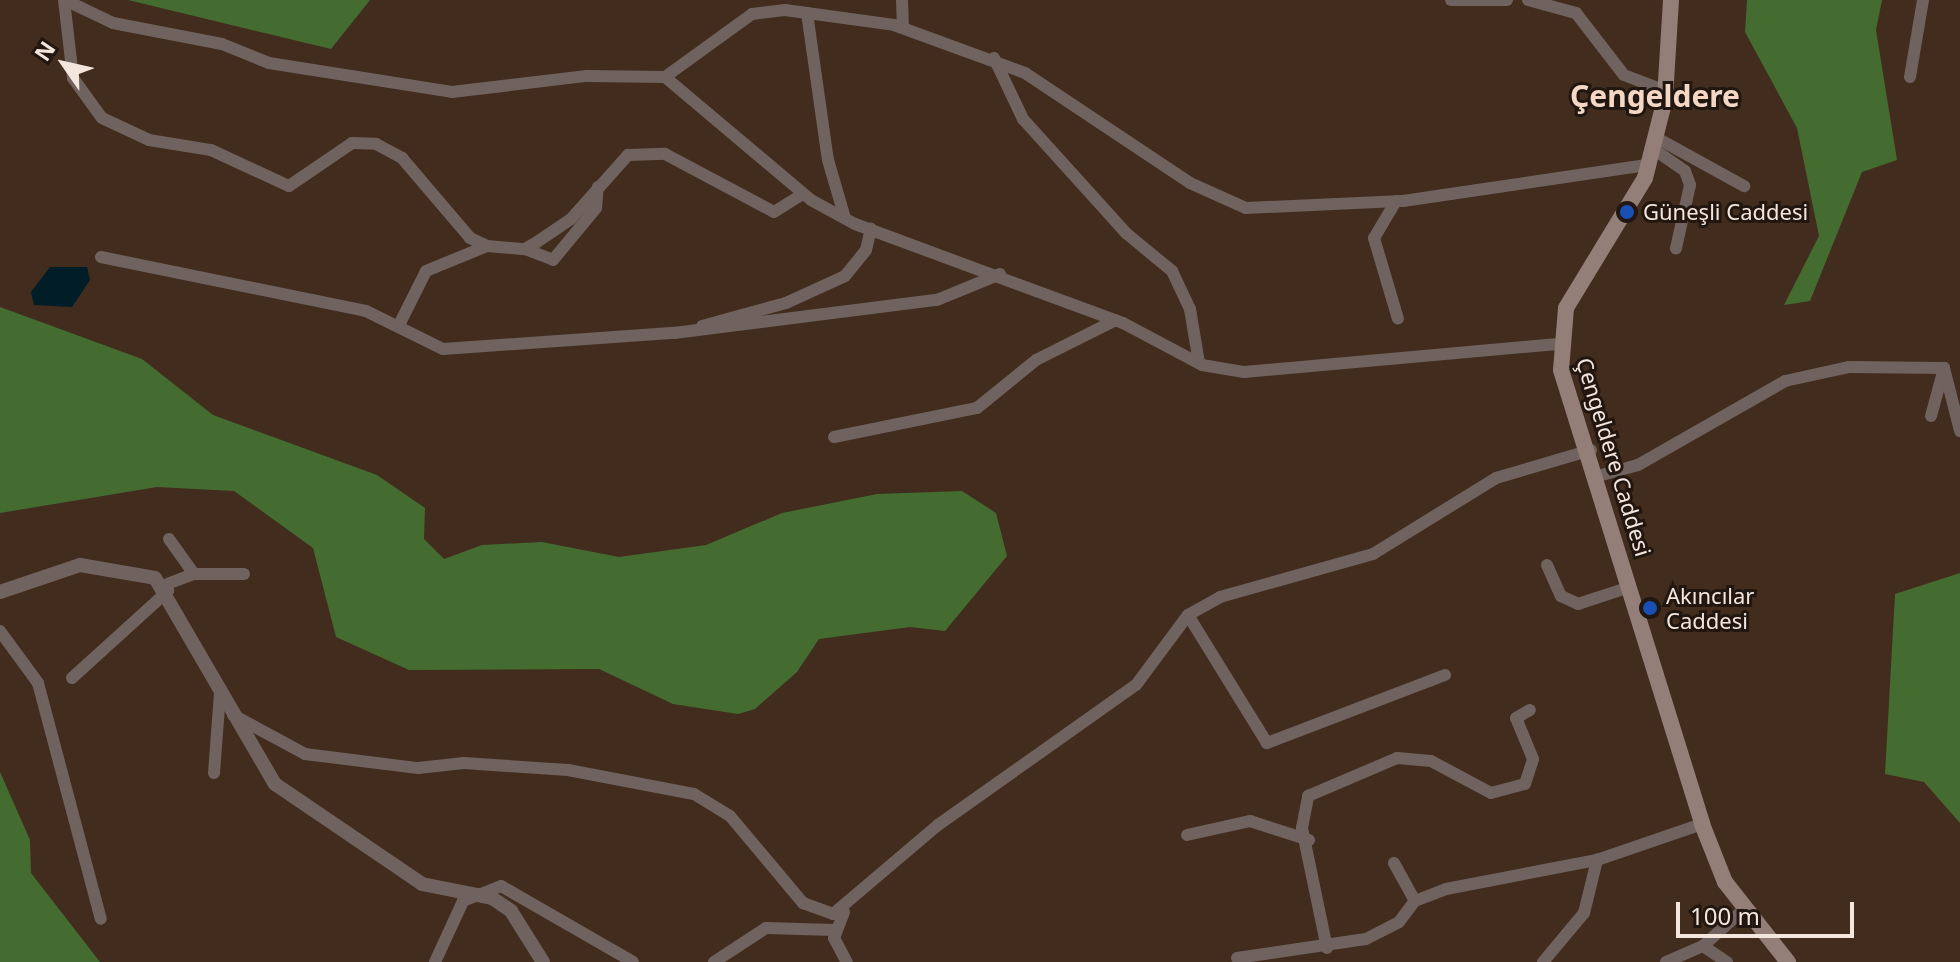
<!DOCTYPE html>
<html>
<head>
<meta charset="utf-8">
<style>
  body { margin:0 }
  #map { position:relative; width:1960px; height:962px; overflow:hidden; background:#412c1d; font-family:"Noto Sans",sans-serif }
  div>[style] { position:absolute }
  .forest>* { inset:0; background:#456c30 }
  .water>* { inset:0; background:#011d27 }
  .minor>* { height:12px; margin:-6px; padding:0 6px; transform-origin:6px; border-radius:6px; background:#70625f }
  .tertiary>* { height:14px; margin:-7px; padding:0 7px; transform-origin:7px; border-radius:7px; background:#70625f }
  .secondary>* { height:16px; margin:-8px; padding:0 8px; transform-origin:8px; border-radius:8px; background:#937e78 }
  .dots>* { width:22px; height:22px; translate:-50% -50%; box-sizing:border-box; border:4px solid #211710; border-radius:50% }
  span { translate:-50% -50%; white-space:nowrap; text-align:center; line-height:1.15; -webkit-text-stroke:6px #211710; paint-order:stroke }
  .poi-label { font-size:22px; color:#f5e6dd }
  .left { translate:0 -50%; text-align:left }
  .street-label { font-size:22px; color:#f5e6dd }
  .district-label { font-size:30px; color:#f4d7c4; font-weight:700 }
  .north { position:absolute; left:24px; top:24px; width:80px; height:80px; -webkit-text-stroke:6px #211710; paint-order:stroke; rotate:304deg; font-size:22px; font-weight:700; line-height:32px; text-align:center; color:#f5e6dd }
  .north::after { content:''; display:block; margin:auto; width:28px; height:36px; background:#f5e6dd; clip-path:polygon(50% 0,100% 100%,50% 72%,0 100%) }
  .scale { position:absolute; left:1676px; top:902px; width:178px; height:36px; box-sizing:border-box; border:4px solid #f5e6dd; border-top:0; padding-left:10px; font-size:24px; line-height:28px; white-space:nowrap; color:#f5e6dd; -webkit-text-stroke:6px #211710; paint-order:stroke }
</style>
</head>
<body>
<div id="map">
  <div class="forest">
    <i style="clip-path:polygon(128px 0,370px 0,331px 49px)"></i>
    <i style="clip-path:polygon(1747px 0,1882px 0,1876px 30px,1897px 160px,1862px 172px,1810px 301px,1784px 305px,1819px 236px,1797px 128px,1745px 32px)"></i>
    <i style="clip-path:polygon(0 307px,142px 359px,213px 415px,377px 475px,425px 508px,424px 539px,444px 559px,482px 545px,542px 542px,619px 557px,706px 545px,782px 513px,877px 494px,962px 491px,996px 513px,1007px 556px,945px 631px,910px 627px,819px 639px,797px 672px,755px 709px,738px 714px,673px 704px,599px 669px,409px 670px,336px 637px,313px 548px,234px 491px,157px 487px,0 513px)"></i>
    <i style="clip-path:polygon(1960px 573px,1960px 823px,1924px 782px,1885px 774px,1895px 594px)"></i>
    <i style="clip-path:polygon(0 772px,30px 840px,31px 873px,100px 962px,0 962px)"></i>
  </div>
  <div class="water">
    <i style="clip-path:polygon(50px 267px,87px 267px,90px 280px,72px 307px,34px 305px,31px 292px)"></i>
  </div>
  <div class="minor">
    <i style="left:64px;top:0;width:79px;rotate:83.4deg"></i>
    <i style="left:73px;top:78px;width:49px;rotate:54.1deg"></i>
    <i style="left:102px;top:118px;width:52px;rotate:25.1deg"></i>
    <i style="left:149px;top:140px;width:63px;rotate:9.2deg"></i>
    <i style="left:211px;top:150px;width:86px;rotate:24.8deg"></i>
    <i style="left:289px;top:186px;width:76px;rotate:-34.3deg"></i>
    <i style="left:352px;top:143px;width:24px;rotate:2deg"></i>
    <i style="left:376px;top:144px;width:30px;rotate:28deg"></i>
    <i style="left:402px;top:158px;width:105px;rotate:49.6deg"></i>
    <i style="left:470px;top:238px;width:19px;rotate:25deg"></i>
    <i style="left:487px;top:246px;width:38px;rotate:5deg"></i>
    <i style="left:525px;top:249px;width:14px;rotate:-30deg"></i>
    <i style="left:537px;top:242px;width:41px;rotate:-34.1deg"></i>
    <i style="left:571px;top:219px;width:86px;rotate:-48.3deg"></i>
    <i style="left:628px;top:155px;width:37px;rotate:-2deg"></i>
    <i style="left:665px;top:154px;width:123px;rotate:28deg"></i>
    <i style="left:774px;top:212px;width:34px;rotate:-32deg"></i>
    <i style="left:65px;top:0;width:53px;rotate:25.6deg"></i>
    <i style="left:113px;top:23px;width:111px;rotate:10.9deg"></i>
    <i style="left:222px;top:44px;width:51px;rotate:22deg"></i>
    <i style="left:269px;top:63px;width:185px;rotate:9deg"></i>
    <i style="left:452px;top:92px;width:136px;rotate:-6.8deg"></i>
    <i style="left:587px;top:76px;width:78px;rotate:0.7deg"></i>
    <i style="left:665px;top:77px;width:107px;rotate:-35.9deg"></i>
    <i style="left:752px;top:14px;width:33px;rotate:-7deg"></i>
    <i style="left:785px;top:10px;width:110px;rotate:7.8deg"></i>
    <i style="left:894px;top:25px;width:140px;rotate:20.1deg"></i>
    <i style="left:1025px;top:73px;width:198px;rotate:33.7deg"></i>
    <i style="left:1190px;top:183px;width:61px;rotate:24.1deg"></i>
    <i style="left:1246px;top:208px;width:157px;rotate:-2.6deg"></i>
    <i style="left:1403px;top:201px;width:248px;rotate:-8.4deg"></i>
    <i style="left:902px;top:0;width:27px;rotate:88deg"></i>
    <i style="left:1451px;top:0;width:56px"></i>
    <i style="left:1528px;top:0;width:50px;rotate:15.2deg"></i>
    <i style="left:1576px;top:13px;width:78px;rotate:52.3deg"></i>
    <i style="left:1624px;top:75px;width:45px;rotate:20.9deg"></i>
    <i style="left:807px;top:13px;width:148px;rotate:81.9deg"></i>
    <i style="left:828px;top:160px;width:60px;rotate:73.7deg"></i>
    <i style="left:994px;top:58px;width:68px;rotate:64.6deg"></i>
    <i style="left:1023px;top:119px;width:154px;rotate:47.9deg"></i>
    <i style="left:1126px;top:233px;width:60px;rotate:39.6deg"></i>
    <i style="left:1172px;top:271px;width:42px;rotate:64.7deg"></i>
    <i style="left:1190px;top:309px;width:55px;rotate:80.5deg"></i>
    <i style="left:665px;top:77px;width:191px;rotate:40.1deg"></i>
    <i style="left:811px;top:200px;width:50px;rotate:28.6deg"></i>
    <i style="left:855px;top:224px;width:286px;rotate:20.3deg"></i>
    <i style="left:1123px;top:323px;width:89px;rotate:28deg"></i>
    <i style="left:1202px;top:365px;width:43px;rotate:9.5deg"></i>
    <i style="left:1244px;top:372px;width:315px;rotate:-5.1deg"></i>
    <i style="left:1910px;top:77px;width:78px;rotate:-80.4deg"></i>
    <i style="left:1655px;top:137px;width:102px;rotate:28.8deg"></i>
    <i style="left:1652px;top:148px;width:40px;rotate:34.9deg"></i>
    <i style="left:1685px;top:171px;width:15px;rotate:70deg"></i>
    <i style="left:1690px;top:185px;width:65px;rotate:102.5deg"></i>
    <i style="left:1396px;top:201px;width:43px;rotate:120.7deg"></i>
    <i style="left:1374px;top:238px;width:84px;rotate:73.5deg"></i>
    <i style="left:525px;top:249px;width:30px;rotate:21deg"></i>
    <i style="left:553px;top:260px;width:67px;rotate:-50.4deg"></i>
    <i style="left:596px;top:208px;width:21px;rotate:-85deg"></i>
    <i style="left:101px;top:257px;width:270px;rotate:11.5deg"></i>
    <i style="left:366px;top:311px;width:86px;rotate:26.3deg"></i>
    <i style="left:443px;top:349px;width:232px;rotate:-4deg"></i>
    <i style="left:674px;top:333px;width:265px;rotate:-7.2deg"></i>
    <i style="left:937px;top:300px;width:68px;rotate:-22.4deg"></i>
    <i style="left:399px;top:325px;width:60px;rotate:-63.4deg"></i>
    <i style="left:426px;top:271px;width:66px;rotate:-22.3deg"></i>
    <i style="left:702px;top:326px;width:87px;rotate:-15.3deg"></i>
    <i style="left:786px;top:303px;width:65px;rotate:-24.6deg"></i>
    <i style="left:845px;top:276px;width:33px;rotate:-51deg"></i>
    <i style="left:866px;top:250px;width:22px;rotate:-77deg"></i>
    <i style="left:1931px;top:416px;width:50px;rotate:-74.8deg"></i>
    <i style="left:834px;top:437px;width:146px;rotate:-11.5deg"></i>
    <i style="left:977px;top:408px;width:76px;rotate:-39.1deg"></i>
    <i style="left:1036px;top:360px;width:89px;rotate:-26.6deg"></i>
    <i style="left:1598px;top:476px;width:41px;rotate:-15.4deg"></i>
    <i style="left:1638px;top:465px;width:169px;rotate:-29.7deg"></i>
    <i style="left:1785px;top:381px;width:66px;rotate:-12.3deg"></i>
    <i style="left:1849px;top:367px;width:95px;rotate:0.6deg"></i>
    <i style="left:1944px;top:368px;width:65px;rotate:75.7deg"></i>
    <i style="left:169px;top:539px;width:43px;rotate:54.5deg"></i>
    <i style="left:1547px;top:565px;width:34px;rotate:66deg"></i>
    <i style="left:1561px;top:596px;width:19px;rotate:25deg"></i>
    <i style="left:1578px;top:604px;width:55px;rotate:-18.1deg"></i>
    <i style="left:162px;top:586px;width:34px;rotate:-21deg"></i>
    <i style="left:194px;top:574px;width:50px"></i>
    <i style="left:0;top:631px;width:64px;rotate:53.8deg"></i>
    <i style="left:38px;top:683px;width:244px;rotate:75.1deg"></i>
    <i style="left:1445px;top:675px;width:191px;rotate:159.1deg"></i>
    <i style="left:1267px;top:743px;width:150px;rotate:-121.7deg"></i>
    <i style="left:1188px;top:615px;width:37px;rotate:-29deg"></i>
    <i style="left:1220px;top:597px;width:159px;rotate:-15.7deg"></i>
    <i style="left:1373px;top:554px;width:145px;rotate:-31.7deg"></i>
    <i style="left:1496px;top:478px;width:99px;rotate:-16.4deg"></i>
    <i style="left:72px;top:678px;width:130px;rotate:-42.2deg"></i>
    <i style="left:233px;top:715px;width:82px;rotate:28.4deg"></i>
    <i style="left:305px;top:754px;width:114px;rotate:7.1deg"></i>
    <i style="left:418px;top:768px;width:46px;rotate:-6.2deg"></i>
    <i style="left:464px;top:763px;width:104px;rotate:3.9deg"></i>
    <i style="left:568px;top:770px;width:128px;rotate:10.8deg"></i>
    <i style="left:694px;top:794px;width:42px;rotate:31.4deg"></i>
    <i style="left:730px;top:816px;width:114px;rotate:50deg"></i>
    <i style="left:803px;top:903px;width:32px;rotate:20deg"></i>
    <i style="left:833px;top:914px;width:138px;rotate:-40.3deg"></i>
    <i style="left:938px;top:825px;width:242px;rotate:-35.3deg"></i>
    <i style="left:1136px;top:685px;width:87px;rotate:-53.4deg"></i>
    <i style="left:214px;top:773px;width:80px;rotate:-85.7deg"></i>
    <i style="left:1187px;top:835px;width:65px;rotate:-12.5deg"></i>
    <i style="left:1250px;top:821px;width:62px;rotate:17.9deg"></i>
    <i style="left:1394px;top:863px;width:43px;rotate:61.1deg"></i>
    <i style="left:844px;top:912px;width:28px;rotate:111deg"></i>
    <i style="left:834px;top:938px;width:27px;rotate:62deg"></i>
    <i style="left:1703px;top:946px;width:54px;rotate:-42deg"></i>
    <i style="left:1327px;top:948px;width:123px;rotate:-101.8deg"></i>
    <i style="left:1302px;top:828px;width:33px;rotate:-79deg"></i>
    <i style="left:1308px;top:796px;width:97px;rotate:-23.1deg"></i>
    <i style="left:1397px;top:758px;width:34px;rotate:5deg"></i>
    <i style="left:1431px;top:761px;width:68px;rotate:28.1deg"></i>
    <i style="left:1491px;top:793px;width:35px;rotate:-15deg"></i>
    <i style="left:1525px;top:784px;width:26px;rotate:-72deg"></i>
    <i style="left:1533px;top:759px;width:44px;rotate:-112.5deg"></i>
    <i style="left:1516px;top:718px;width:16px;rotate:-30deg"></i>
    <i style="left:1237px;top:958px;width:130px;rotate:-8.4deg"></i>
    <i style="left:1366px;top:939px;width:37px;rotate:-27deg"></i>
    <i style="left:1399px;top:922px;width:26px;rotate:-53deg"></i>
    <i style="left:1415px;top:901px;width:33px;rotate:-21deg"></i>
    <i style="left:1446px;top:889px;width:154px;rotate:-10.9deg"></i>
    <i style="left:1597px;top:860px;width:111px;rotate:-18.9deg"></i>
    <i style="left:435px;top:962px;width:67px;rotate:-65.3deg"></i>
    <i style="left:463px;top:901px;width:41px;rotate:-21.5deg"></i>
    <i style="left:501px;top:886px;width:152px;rotate:29.9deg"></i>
    <i style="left:714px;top:962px;width:62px;rotate:-33.2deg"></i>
    <i style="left:766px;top:928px;width:68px;rotate:1.7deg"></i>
    <i style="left:1543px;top:962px;width:64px;rotate:-50.1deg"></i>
    <i style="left:1584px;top:913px;width:55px;rotate:-76.2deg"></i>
    <i style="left:1666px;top:962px;width:40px;rotate:-23.4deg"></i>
    <i style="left:1703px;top:946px;width:29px;rotate:34deg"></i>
  </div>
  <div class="tertiary">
    <i style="left:0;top:592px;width:84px;rotate:-18.6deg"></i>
    <i style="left:80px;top:565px;width:76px;rotate:9.8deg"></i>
    <i style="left:155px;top:578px;width:238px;rotate:59.8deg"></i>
    <i style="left:275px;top:784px;width:178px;rotate:34.2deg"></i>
    <i style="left:422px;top:884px;width:71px;rotate:11.3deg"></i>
    <i style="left:492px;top:898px;width:23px;rotate:34deg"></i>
    <i style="left:511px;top:911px;width:60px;rotate:57.9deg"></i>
  </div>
  <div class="secondary">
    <i style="left:1671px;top:0;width:99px;rotate:93.5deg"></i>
    <i style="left:1665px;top:99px;width:81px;rotate:104.2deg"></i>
    <i style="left:1645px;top:178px;width:152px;rotate:121.3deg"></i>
    <i style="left:1566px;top:308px;width:62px;rotate:94.6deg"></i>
    <i style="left:1561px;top:370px;width:475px;rotate:72.7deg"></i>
    <i style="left:1702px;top:824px;width:62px;rotate:68.4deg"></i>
    <i style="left:1725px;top:882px;width:102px;rotate:51.8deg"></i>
  </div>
  <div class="dots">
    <i style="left:1627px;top:212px;background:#1a4fb4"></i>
    <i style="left:1650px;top:608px;background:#1a4fb4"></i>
  </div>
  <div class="poi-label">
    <span class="left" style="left:1643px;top:212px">Güneşli Caddesi</span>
    <span class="left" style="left:1666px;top:608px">Akıncılar<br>Caddesi</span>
  </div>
  <div class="street-label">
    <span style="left:1614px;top:457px;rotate:73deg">Çengeldere Caddesi</span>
  </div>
  <div class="district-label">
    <span style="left:1655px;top:96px">Çengeldere</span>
  </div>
  <div class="north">N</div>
  <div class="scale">100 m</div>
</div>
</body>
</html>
